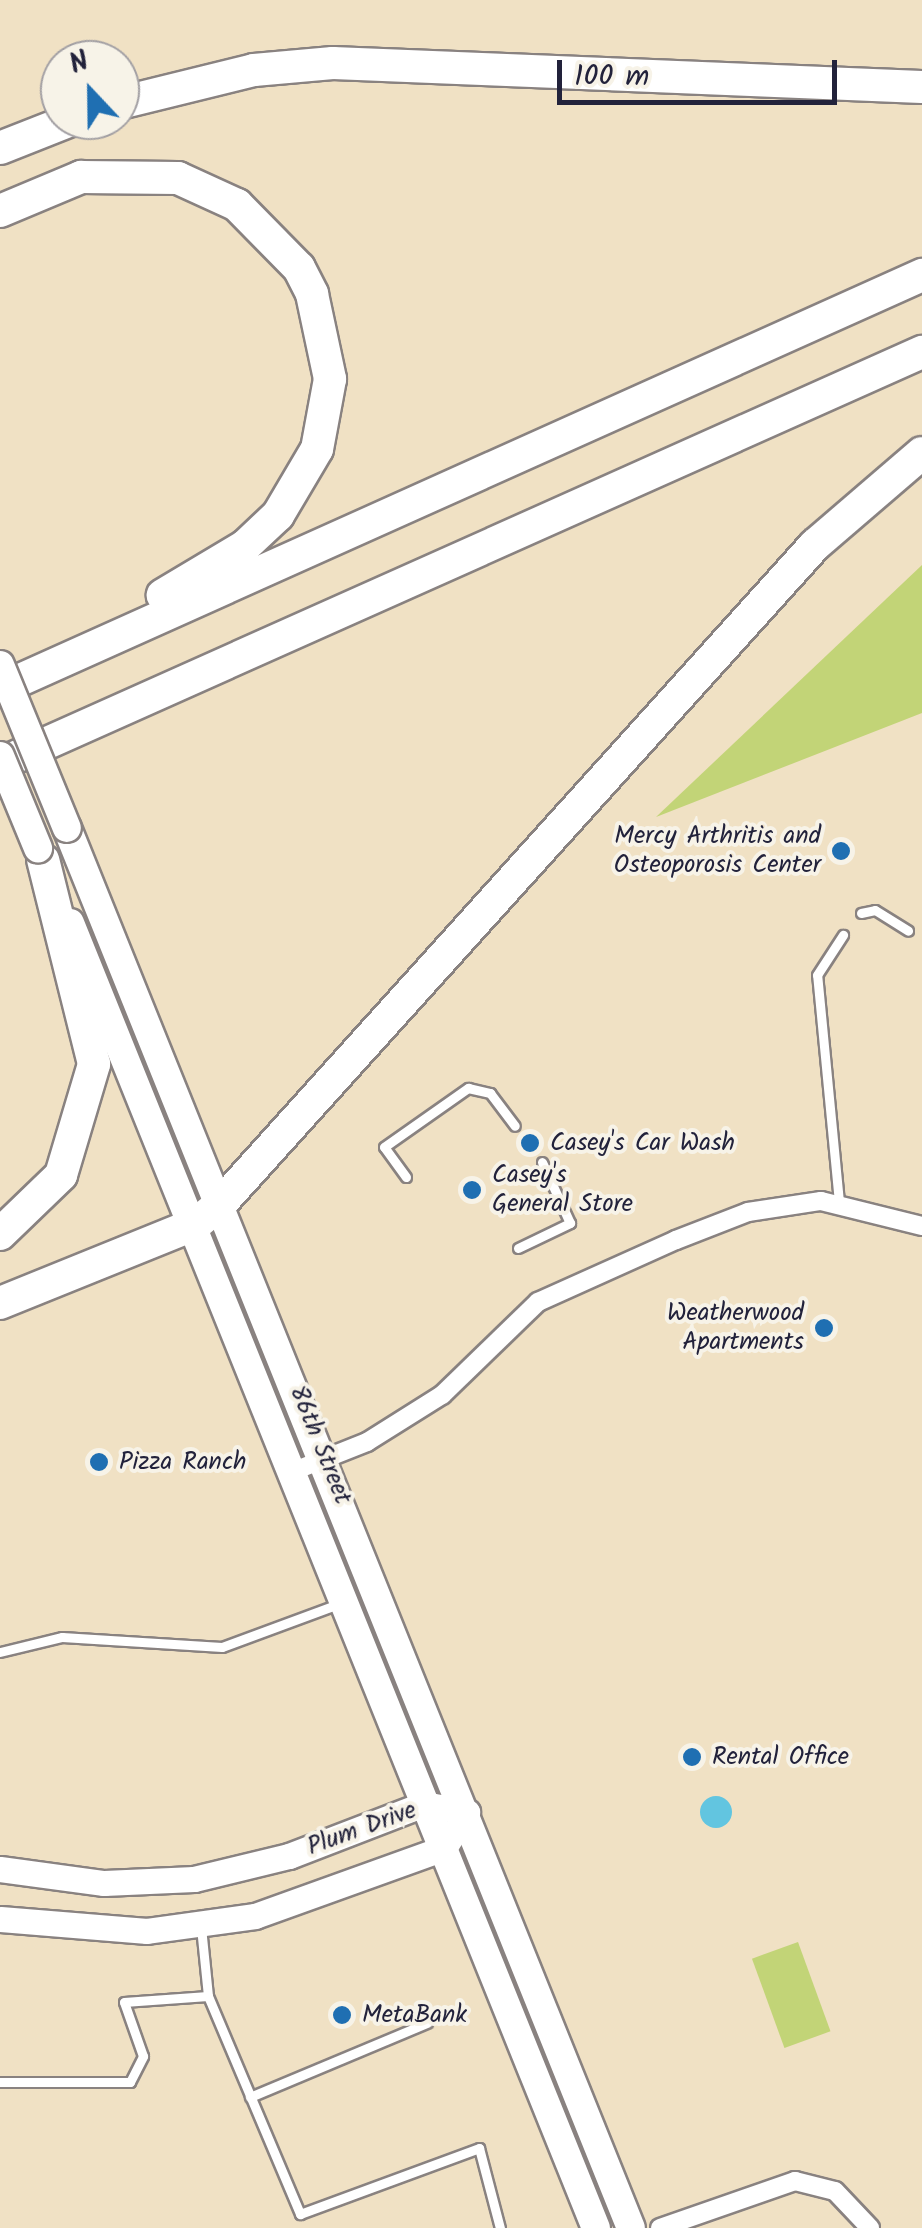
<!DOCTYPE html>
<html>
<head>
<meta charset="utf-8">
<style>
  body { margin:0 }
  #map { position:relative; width:922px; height:2228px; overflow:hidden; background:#f0e1c4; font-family:Kalam,sans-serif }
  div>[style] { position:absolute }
  .green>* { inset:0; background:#c2d477; transform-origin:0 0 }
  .water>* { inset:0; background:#62c5e0 }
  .round { border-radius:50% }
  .roads { filter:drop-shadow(2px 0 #898280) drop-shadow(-2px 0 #898280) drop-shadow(0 2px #898280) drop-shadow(0 -2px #898280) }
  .lane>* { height:9px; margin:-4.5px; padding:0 4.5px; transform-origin:4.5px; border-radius:4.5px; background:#fff }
  .street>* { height:18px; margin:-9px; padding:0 9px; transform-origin:9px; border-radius:9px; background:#fff }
  .secondary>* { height:25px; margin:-12.5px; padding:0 12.5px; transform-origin:12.5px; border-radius:12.5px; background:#fff }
  .primary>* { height:28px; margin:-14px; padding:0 14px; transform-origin:14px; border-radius:14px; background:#fff }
  .highway>* { height:32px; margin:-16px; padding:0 16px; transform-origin:16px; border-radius:16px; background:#fff }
  .bridges { filter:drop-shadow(2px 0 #898280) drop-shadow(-2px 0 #898280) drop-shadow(0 2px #898280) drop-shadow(0 -2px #898280) }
  .primary-bridge>* { height:28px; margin:-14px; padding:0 14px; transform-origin:14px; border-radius:14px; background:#fff }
  .dots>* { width:28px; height:28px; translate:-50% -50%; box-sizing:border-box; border:5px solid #f7f3e8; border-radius:50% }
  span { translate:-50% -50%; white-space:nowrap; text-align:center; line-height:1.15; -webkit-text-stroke:8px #f7f3e8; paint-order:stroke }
  .poi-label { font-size:25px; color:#22223b }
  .right { translate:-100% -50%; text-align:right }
  .left { translate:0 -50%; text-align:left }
  .street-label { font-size:25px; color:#22223b }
  .north { position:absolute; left:40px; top:40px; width:100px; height:100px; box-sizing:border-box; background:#f7f3e8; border:2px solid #a29fa3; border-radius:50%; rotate:338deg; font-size:28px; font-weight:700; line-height:40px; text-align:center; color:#22223b }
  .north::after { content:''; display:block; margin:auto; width:35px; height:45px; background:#1f6fb2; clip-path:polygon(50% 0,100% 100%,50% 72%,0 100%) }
  .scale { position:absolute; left:557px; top:60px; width:280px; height:45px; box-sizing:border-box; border:5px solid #22223b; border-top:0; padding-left:12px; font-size:30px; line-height:35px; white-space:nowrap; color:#22223b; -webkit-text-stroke:8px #f7f3e8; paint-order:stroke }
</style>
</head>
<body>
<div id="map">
  <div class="green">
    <i style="clip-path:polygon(922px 565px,922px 713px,656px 817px)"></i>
    <i style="left:798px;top:1942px;width:95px;height:49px;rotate:70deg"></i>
  </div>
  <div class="water">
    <i class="round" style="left:700px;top:1796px;width:32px;height:32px"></i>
  </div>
  <div class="roads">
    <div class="lane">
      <i style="left:861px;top:913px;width:14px;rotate:-12deg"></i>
      <i style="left:875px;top:910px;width:39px;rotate:32deg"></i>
      <i style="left:406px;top:1177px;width:37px;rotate:-126deg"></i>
      <i style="left:384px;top:1147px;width:103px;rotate:-35.1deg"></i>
      <i style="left:468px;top:1088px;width:23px;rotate:13deg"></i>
      <i style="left:490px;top:1093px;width:41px;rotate:52.9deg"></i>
      <i style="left:839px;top:1202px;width:228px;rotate:-95.5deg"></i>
      <i style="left:817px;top:975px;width:48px;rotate:-57deg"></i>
      <i style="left:518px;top:1248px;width:58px;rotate:-25.7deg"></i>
      <i style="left:570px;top:1223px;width:67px;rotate:-114.7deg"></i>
      <i style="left:0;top:1652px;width:64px;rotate:-13.6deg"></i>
      <i style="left:62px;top:1637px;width:160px;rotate:3.6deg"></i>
      <i style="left:222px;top:1647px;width:127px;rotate:-20.3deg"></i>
      <i style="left:201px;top:1927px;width:69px;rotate:84.2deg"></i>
      <i style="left:208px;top:1996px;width:237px;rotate:67.1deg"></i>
      <i style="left:300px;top:2214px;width:191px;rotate:-20.2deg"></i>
      <i style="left:479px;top:2148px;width:83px;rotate:75.3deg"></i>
      <i style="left:0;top:2082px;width:130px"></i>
      <i style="left:130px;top:2082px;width:29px;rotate:-63deg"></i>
      <i style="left:143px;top:2056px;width:57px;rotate:-109.4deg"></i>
      <i style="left:124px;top:2002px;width:84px;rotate:-4.1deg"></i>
      <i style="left:250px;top:2097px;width:192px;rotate:-22.7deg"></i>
    </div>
    <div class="street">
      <i style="left:294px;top:1471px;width:79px;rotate:-21.7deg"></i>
      <i style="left:367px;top:1442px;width:89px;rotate:-32.1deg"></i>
      <i style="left:442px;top:1395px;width:134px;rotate:-44.1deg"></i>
      <i style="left:538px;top:1302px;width:151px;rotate:-24.2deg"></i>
      <i style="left:676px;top:1240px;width:77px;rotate:-21.3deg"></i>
      <i style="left:748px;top:1212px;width:74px;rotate:-8.6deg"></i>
      <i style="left:821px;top:1201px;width:104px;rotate:13.9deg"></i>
      <i style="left:660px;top:2228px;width:143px;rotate:-19.2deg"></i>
      <i style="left:795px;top:2181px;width:41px;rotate:14deg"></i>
      <i style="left:835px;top:2191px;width:51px;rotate:46.6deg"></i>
    </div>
    <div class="secondary">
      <i style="left:0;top:1869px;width:105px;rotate:7.7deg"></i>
      <i style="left:104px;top:1883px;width:90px;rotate:-2.5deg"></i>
      <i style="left:194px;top:1879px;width:98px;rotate:-13.6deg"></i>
      <i style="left:289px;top:1856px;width:145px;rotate:-21.1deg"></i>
      <i style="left:424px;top:1804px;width:44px;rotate:10.5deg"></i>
      <i style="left:467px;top:1812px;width:43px;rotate:122.6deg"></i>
      <i style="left:444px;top:1848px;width:201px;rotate:160.2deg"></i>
      <i style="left:255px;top:1916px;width:109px;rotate:172.1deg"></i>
      <i style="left:147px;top:1931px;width:147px;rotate:-175.3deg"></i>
    </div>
    <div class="primary">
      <i style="left:67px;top:828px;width:1509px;rotate:68.06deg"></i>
      <i style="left:70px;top:923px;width:1407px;rotate:68.05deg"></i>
    </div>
    <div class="highway">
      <i style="left:120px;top:103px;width:138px;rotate:-13.8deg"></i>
      <i style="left:254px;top:70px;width:79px;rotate:-5.1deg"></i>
      <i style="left:333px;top:63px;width:589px;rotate:2.33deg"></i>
      <i style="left:0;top:148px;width:76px;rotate:-21.5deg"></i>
      <i style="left:0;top:211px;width:88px;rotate:-22.8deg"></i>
      <i style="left:81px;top:177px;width:97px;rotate:0.6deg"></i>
      <i style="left:178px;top:178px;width:65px;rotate:24.6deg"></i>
      <i style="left:237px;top:205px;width:88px;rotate:45.5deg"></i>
      <i style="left:299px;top:268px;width:29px;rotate:63deg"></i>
      <i style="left:312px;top:294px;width:87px;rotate:78deg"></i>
      <i style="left:330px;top:379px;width:71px;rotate:100.5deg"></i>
      <i style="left:317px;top:449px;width:77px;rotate:120.6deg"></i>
      <i style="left:278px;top:515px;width:45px;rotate:136.8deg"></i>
      <i style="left:245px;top:546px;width:96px;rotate:149.1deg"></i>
      <i style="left:0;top:689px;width:1011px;rotate:-24.18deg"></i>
      <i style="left:0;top:764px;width:1010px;rotate:-24.08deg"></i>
      <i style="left:0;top:1234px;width:85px;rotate:-44deg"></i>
      <i style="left:61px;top:1175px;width:116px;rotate:-73.4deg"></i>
      <i style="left:94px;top:1064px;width:210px;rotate:-104deg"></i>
      <i style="left:0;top:1303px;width:211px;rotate:-22deg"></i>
      <i style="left:196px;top:1224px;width:35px;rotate:-40deg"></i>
      <i style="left:223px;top:1201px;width:884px;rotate:-47.94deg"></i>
      <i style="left:815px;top:545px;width:141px;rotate:-40.7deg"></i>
    </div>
  </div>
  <div class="bridges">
    <div class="primary-bridge">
      <i style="left:0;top:665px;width:176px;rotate:67.7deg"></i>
      <i style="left:0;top:756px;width:100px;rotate:67.6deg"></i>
    </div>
  </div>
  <div class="dots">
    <i style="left:841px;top:851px;background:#1f6fb2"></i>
    <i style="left:530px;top:1143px;background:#1f6fb2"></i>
    <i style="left:472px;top:1190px;background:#1f6fb2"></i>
    <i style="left:824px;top:1328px;background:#1f6fb2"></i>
    <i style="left:99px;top:1462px;background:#1f6fb2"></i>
    <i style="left:692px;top:1757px;background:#1f6fb2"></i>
    <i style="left:342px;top:2015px;background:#1f6fb2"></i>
  </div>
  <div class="poi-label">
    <span class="right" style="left:821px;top:851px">Mercy Arthritis and<br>Osteoporosis Center</span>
    <span class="left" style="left:550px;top:1143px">Casey's Car Wash</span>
    <span class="left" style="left:492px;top:1190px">Casey's<br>General Store</span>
    <span class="right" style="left:804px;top:1328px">Weatherwood<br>Apartments</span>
    <span class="left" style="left:119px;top:1462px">Pizza Ranch</span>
    <span class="left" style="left:712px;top:1757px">Rental Office</span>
    <span class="left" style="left:362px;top:2015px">MetaBank</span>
  </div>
  <div class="street-label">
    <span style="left:320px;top:1445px;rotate:68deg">86th Street</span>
    <span style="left:362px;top:1829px;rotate:-20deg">Plum Drive</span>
  </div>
  <div class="north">N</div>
  <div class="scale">100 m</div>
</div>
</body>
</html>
